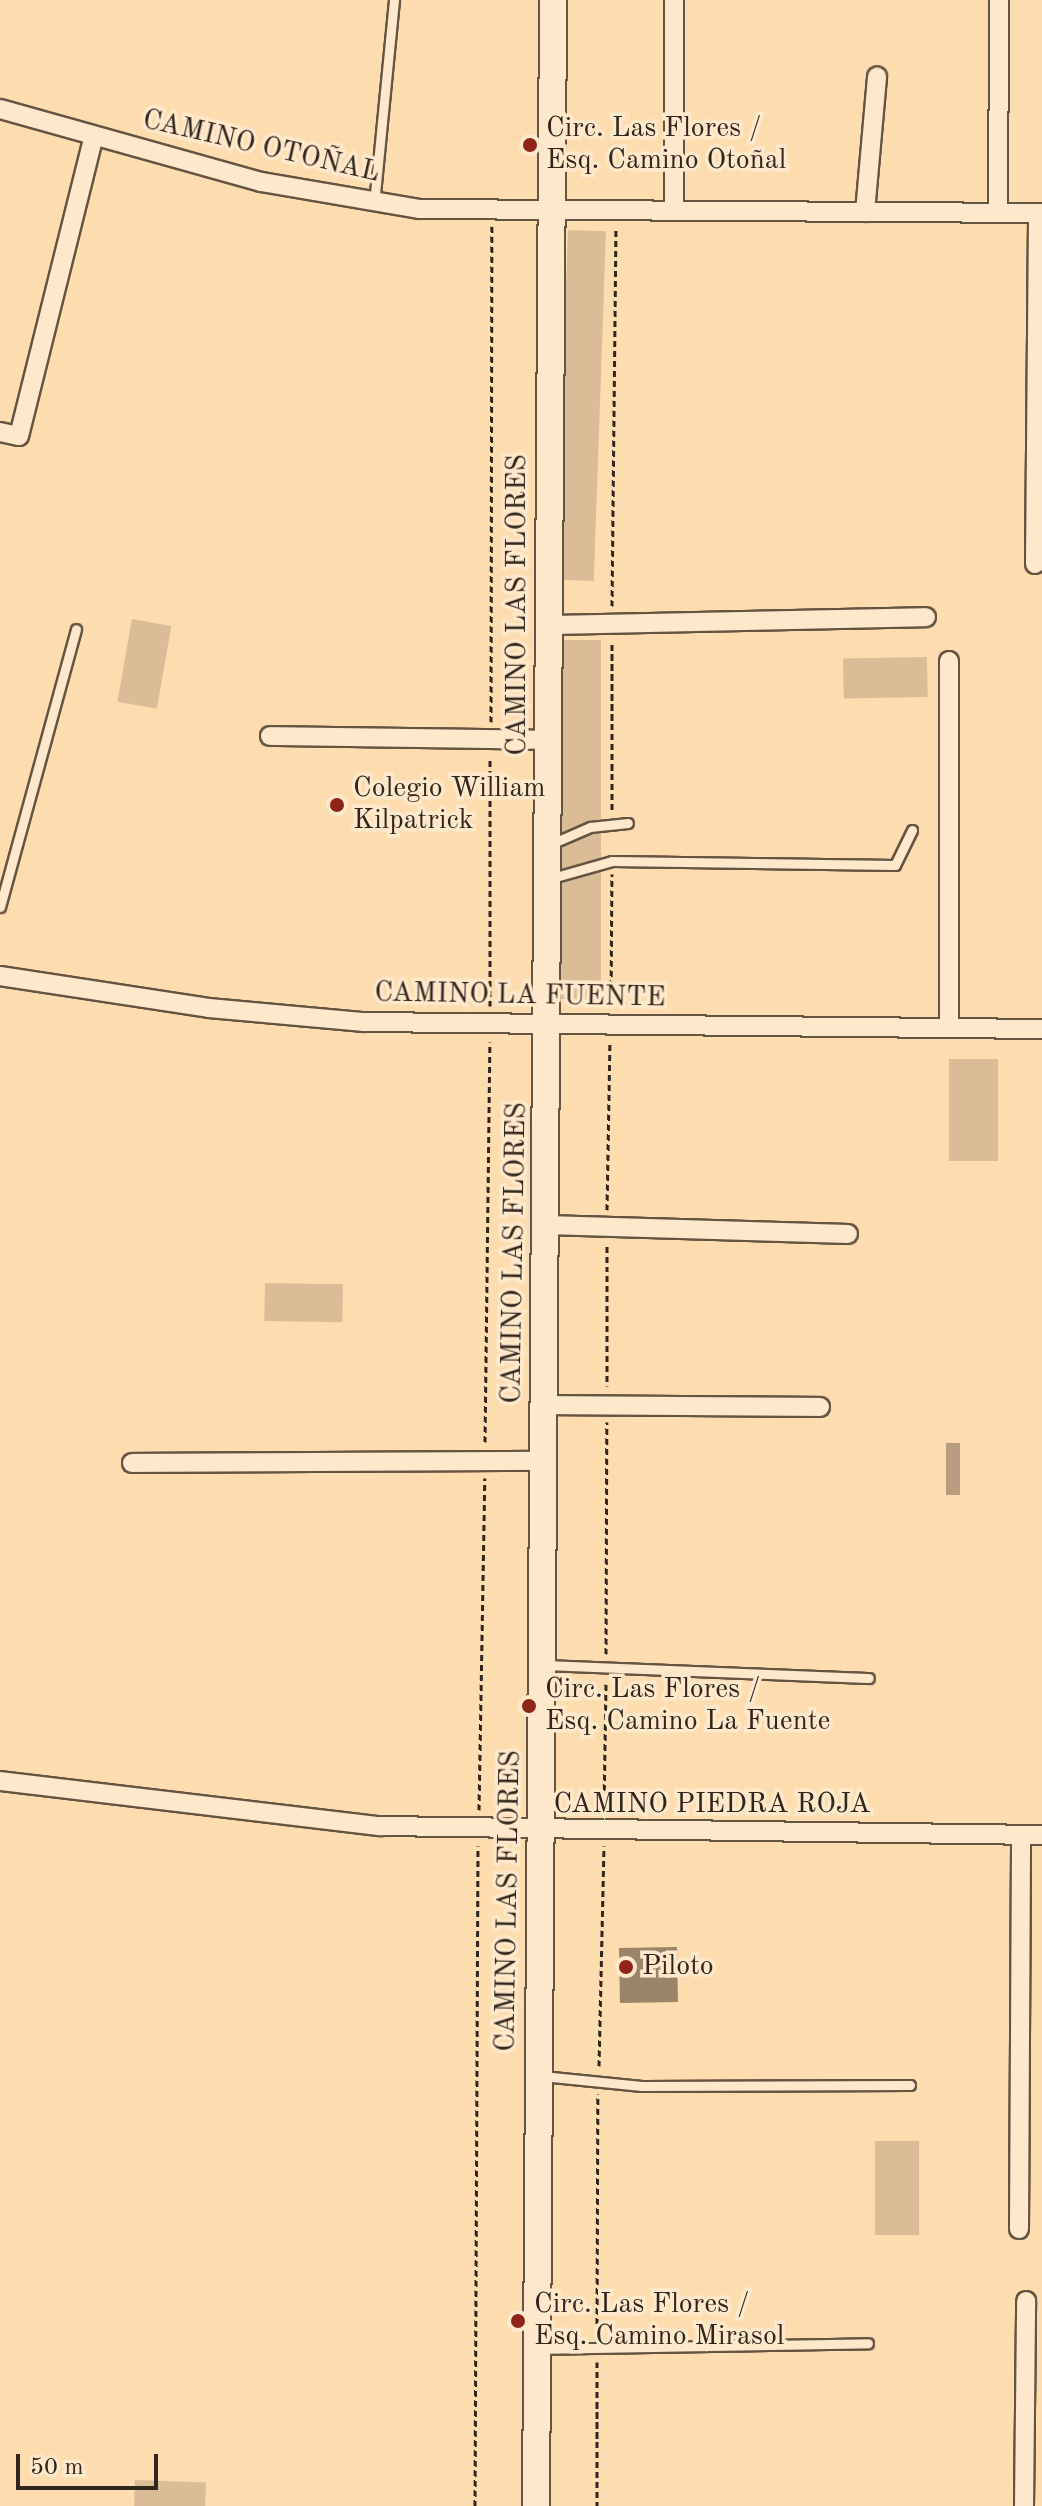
<!DOCTYPE html>
<html>
<head>
<meta charset="utf-8">
<style>
  body { margin:0 }
  #map { position:relative; width:1042px; height:2506px; overflow:hidden; background:#fddcaf; font-family:"Old Standard TT",serif }
  div>[style] { position:absolute }
  .green>* { inset:0; background:#dabd96; transform-origin:0 0 }
  .water>* { inset:0; background:#b89e7e; transform-origin:0 0 }
  .building>* { inset:0; background:#9b8569; transform-origin:0 0 }
  .path>* { height:3px; margin-top:-1.5px; transform-origin:0; background:repeating-linear-gradient(90deg,#31261e 0 6px,transparent 0 10px) }
  .roads { filter:drop-shadow(2px 0 #645442) drop-shadow(-2px 0 #645442) drop-shadow(0 2px #645442) drop-shadow(0 -2px #645442) }
  .lane>* { height:9px; margin:-4.5px; padding:0 4.5px; transform-origin:4.5px; border-radius:4.5px; background:#fee8cb }
  .street>* { height:18px; margin:-9px; padding:0 9px; transform-origin:9px; border-radius:9px; background:#fee8cb }
  .secondary>* { height:26px; margin:-13px; padding:0 13px; transform-origin:13px; border-radius:13px; background:#fee8cb }
  .dots>* { width:22px; height:22px; translate:-50% -50%; box-sizing:border-box; border:4px solid #fee8cb; border-radius:50% }
  span { translate:-50% -50%; white-space:nowrap; text-align:center; line-height:1.15; -webkit-text-stroke:7px #fee8cb; paint-order:stroke }
  .poi-label { font-size:28px; color:#31261e }
  .left { translate:0 -50%; text-align:left }
  .street-label { font-size:28px; color:#31261e }
  .scale { position:absolute; left:16px; top:2454px; width:142px; height:36px; box-sizing:border-box; border:4px solid #31261e; border-top:0; padding-left:10px; font-size:24px; line-height:28px; white-space:nowrap; color:#31261e; -webkit-text-stroke:6px #fee8cb; paint-order:stroke }
</style>
</head>
<body>
<div id="map">
  <div class="green">
    <i style="left:568px;top:230px;width:38px;height:350px;rotate:2deg"></i>
    <i style="left:132px;top:619px;width:40px;height:84px;rotate:10deg"></i>
    <i style="left:559px;top:640px;width:42px;height:359px"></i>
    <i style="left:927px;top:657px;width:40px;height:84px;rotate:89deg"></i>
    <i style="left:949px;top:1059px;width:49px;height:102px"></i>
    <i style="left:265px;top:1283px;width:78px;height:38px;rotate:1deg"></i>
    <i style="left:875px;top:2141px;width:44px;height:94px"></i>
    <i style="left:135px;top:2480px;width:71px;height:26px;rotate:2deg"></i>
  </div>
  <div class="water">
    <i style="left:946px;top:1443px;width:14px;height:52px"></i>
  </div>
  <div class="building">
    <i style="left:677px;top:1947px;width:55px;height:58px;rotate:89deg"></i>
  </div>
  <div class="path">
    <i style="left:612px;top:606px;width:376px;rotate:-89.4deg"></i>
    <i style="left:491px;top:722px;width:496px;rotate:-89.9deg"></i>
    <i style="left:612px;top:810px;width:168px;rotate:-90deg"></i>
    <i style="left:490px;top:1006px;width:248px;rotate:-90deg"></i>
    <i style="left:611px;top:1006px;width:132px;rotate:-89.6deg"></i>
    <i style="left:607px;top:1210px;width:168px;rotate:-89deg"></i>
    <i style="left:607px;top:1246px;width:140px;rotate:90deg"></i>
    <i style="left:485px;top:1442px;width:400px;rotate:-89.3deg"></i>
    <i style="left:606px;top:1654px;width:232px;rotate:-89.8deg"></i>
    <i style="left:479px;top:1810px;width:332px;rotate:-89deg"></i>
    <i style="left:604px;top:1810px;width:128px;rotate:-89.1deg"></i>
    <i style="left:599px;top:2066px;width:220px;rotate:-88.7deg"></i>
    <i style="left:597px;top:2334px;width:240px;rotate:-89.8deg"></i>
    <i style="left:597px;top:2362px;width:144px;rotate:90deg"></i>
    <i style="left:475px;top:2506px;width:660px;rotate:-89.74deg"></i>
  </div>
  <div class="roads">
    <div class="lane">
      <i style="left:374px;top:204px;width:205px;rotate:-84.4deg"></i>
      <i style="left:551px;top:844px;width:43px;rotate:-23.6deg"></i>
      <i style="left:590px;top:827px;width:38px;rotate:-6deg"></i>
      <i style="left:552px;top:878px;width:62px;rotate:-15.8deg"></i>
      <i style="left:612px;top:861px;width:283px;rotate:0.8deg"></i>
      <i style="left:895px;top:865px;width:39px;rotate:-64deg"></i>
      <i style="left:0;top:907px;width:288px;rotate:-74.7deg"></i>
      <i style="left:543px;top:1665px;width:326px;rotate:2.3deg"></i>
      <i style="left:542px;top:2076px;width:100px;rotate:5.7deg"></i>
      <i style="left:642px;top:2086px;width:268px;rotate:-0.2deg"></i>
      <i style="left:539px;top:2349px;width:329px;rotate:-1deg"></i>
    </div>
    <div class="street">
      <i style="left:674px;top:0;width:208px;rotate:90deg"></i>
      <i style="left:0;top:109px;width:271px;rotate:15.6deg"></i>
      <i style="left:261px;top:182px;width:160px;rotate:9.7deg"></i>
      <i style="left:419px;top:209px;width:623px;rotate:0.37deg"></i>
      <i style="left:998px;top:211px;width:211px;rotate:-89.7deg"></i>
      <i style="left:865px;top:212px;width:136px;rotate:-84.9deg"></i>
      <i style="left:0;top:432px;width:19px;rotate:12deg"></i>
      <i style="left:19px;top:436px;width:309px;rotate:-76deg"></i>
      <i style="left:1035px;top:564px;width:351px;rotate:-89.5deg"></i>
      <i style="left:550px;top:625px;width:376px;rotate:-1.2deg"></i>
      <i style="left:949px;top:661px;width:367px;rotate:90deg"></i>
      <i style="left:270px;top:736px;width:279px;rotate:0.8deg"></i>
      <i style="left:0;top:976px;width:211px;rotate:8.7deg"></i>
      <i style="left:209px;top:1008px;width:156px;rotate:5.2deg"></i>
      <i style="left:364px;top:1022px;width:678px;rotate:0.59deg"></i>
      <i style="left:547px;top:1225px;width:301px;rotate:1.7deg"></i>
      <i style="left:545px;top:1405px;width:275px;rotate:0.4deg"></i>
      <i style="left:132px;top:1463px;width:412px;rotate:-0.3deg"></i>
      <i style="left:0;top:1781px;width:383px;rotate:6.8deg"></i>
      <i style="left:380px;top:1826px;width:662px;rotate:0.78deg"></i>
      <i style="left:1019px;top:2229px;width:394px;rotate:-89.7deg"></i>
      <i style="left:1024px;top:2506px;width:205px;rotate:-89.4deg"></i>
    </div>
    <div class="secondary">
      <i style="left:536px;top:2506px;width:2506px;rotate:-89.61deg"></i>
    </div>
  </div>
  <div class="dots">
    <i style="left:530px;top:145px;background:#8f2418"></i>
    <i style="left:337px;top:805px;background:#8f2418"></i>
    <i style="left:529px;top:1706px;background:#8f2418"></i>
    <i style="left:626px;top:1967px;background:#8f2418"></i>
    <i style="left:518px;top:2321px;background:#8f2418"></i>
  </div>
  <div class="poi-label">
    <span class="left" style="left:546px;top:145px">Circ. Las Flores /<br>Esq. Camino Otoñal</span>
    <span class="left" style="left:353px;top:805px">Colegio William<br>Kilpatrick</span>
    <span class="left" style="left:545px;top:1706px">Circ. Las Flores /<br>Esq. Camino La Fuente</span>
    <span class="left" style="left:642px;top:1967px">Piloto</span>
    <span class="left" style="left:534px;top:2321px">Circ. Las Flores /<br>Esq. Camino Mirasol</span>
  </div>
  <div class="street-label">
    <span style="left:261px;top:147px;rotate:13deg">CAMINO OTOÑAL</span>
    <span style="left:518px;top:605px;rotate:-90deg">CAMINO LAS FLORES</span>
    <span style="left:520px;top:996px;rotate:1deg">CAMINO LA FUENTE</span>
    <span style="left:515px;top:1253px;rotate:-89deg">CAMINO LAS FLORES</span>
    <span style="left:712px;top:1805px">CAMINO PIEDRA ROJA</span>
    <span style="left:509px;top:1901px;rotate:-89deg">CAMINO LAS FLORES</span>
  </div>
  <div class="scale">50 m</div>
</div>
</body>
</html>
